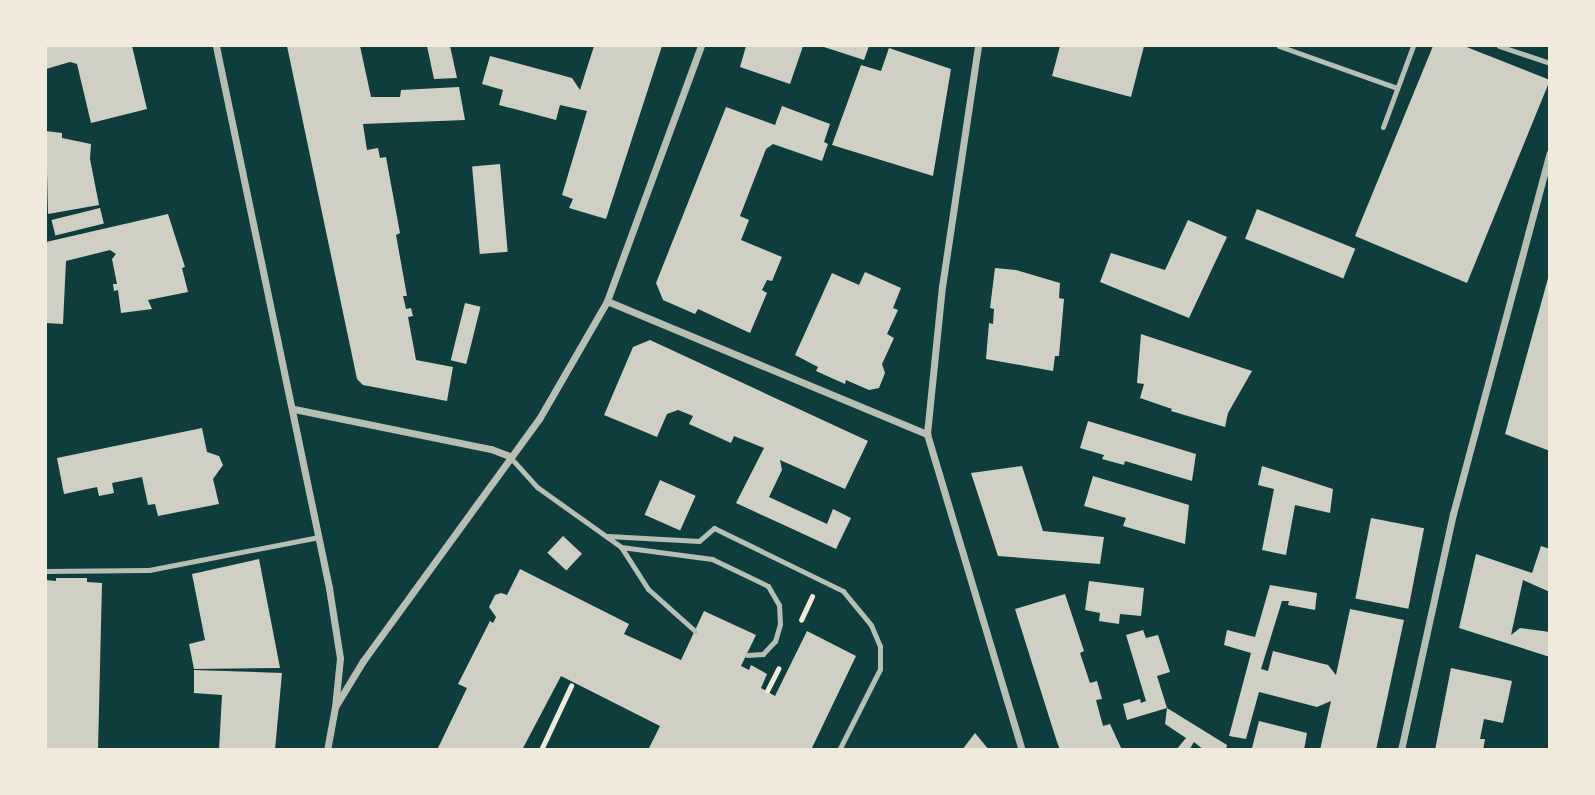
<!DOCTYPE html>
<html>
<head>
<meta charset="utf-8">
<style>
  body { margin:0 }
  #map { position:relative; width:1595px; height:795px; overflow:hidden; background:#0f3d3e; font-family:Rubik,sans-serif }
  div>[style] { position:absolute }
  .building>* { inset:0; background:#cfcfc3; transform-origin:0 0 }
  .path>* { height:4.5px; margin:-2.25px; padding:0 2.25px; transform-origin:2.25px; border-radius:2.25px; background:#f1e9da }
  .service>* { height:5px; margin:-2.5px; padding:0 2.5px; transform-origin:2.5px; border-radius:2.5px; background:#b8beb3 }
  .minor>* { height:7px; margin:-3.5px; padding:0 3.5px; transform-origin:3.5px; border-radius:3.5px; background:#b8beb3 }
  span { translate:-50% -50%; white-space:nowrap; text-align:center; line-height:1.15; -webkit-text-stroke:6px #f1e9da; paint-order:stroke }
  .frame { position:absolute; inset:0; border:47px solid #f1e9da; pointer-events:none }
</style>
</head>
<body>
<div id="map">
  <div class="building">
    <i style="clip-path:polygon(46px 46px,132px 46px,147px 109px,91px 123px,77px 64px,70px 62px,46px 69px)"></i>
    <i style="clip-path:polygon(287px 46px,360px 46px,371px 97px,400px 97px,401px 90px,459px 87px,465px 120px,363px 124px,367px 150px,378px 148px,380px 158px,386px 157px,400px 233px,396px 235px,407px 296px,403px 296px,406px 309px,411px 308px,413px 316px,408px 317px,416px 360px,453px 367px,447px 401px,363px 385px,357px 379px)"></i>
    <i style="clip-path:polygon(427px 46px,450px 46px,457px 78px,434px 79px)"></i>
    <i style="clip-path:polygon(594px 46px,662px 46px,606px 219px,569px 208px,573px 199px,562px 195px,587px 111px,560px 105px,556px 120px,499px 105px,503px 90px,482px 84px,490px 56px,572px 78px,580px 90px)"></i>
    <i style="clip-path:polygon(746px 46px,803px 46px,790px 84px,740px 67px)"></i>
    <i style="clip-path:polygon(821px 46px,869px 46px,864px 60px)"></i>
    <i style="clip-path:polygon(1060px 46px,1144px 46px,1131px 97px,1052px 76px)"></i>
    <i style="clip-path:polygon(1433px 46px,1464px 46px,1550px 80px,1467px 283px,1355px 236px)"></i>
    <i style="clip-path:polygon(889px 48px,951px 69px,933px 176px,832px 145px,861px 65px,881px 71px)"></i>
    <i style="clip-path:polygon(782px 106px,830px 124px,824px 142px,828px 144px,822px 161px,773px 144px,766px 149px,740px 216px,749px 220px,741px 240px,782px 257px,772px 281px,767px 280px,762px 290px,767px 293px,750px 333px,698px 309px,695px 314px,663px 300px,656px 283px,726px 107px,775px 125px)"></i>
    <i style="clip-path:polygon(46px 131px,62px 133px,62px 138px,91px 144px,90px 159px,99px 205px,48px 214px)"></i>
    <i style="left:500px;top:164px;width:88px;height:28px;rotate:85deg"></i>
    <i style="left:100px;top:208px;width:16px;height:50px;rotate:76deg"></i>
    <i style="left:1257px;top:209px;width:106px;height:32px;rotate:22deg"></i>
    <i style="clip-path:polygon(168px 214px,185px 267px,182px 268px,188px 292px,148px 300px,152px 309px,121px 313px,118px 290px,114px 291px,113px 284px,117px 284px,112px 259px,116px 254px,110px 250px,66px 261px,63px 324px,46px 323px,46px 242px)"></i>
    <i style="clip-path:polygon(1188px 220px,1227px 237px,1189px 318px,1100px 282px,1111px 253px,1165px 270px)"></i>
    <i style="clip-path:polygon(995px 268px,1016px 270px,1060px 283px,1059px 298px,1064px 299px,1059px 356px,1055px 356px,1053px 371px,986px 359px,989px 323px,993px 324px,994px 309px,990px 308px)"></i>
    <i style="clip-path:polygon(1550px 271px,1550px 451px,1505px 434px)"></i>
    <i style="clip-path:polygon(865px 272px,901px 288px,893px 308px,898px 310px,887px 334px,894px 338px,882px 364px,885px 373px,879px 388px,869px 390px,846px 380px,845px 384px,816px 371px,818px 367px,795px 355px,832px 273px,859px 285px)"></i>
    <i style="left:465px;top:303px;width:16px;height:59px;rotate:14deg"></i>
    <i style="clip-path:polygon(1141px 334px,1252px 371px,1228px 413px,1225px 427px,1171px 411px,1172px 409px,1140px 398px,1144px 384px,1137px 383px)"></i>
    <i style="clip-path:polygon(650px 340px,868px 441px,845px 489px,780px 460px,782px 470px,769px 497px,827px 524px,833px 509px,851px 518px,836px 549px,736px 503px,764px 448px,734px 436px,731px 443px,689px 424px,693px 416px,678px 410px,667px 414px,657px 437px,604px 415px,633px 347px)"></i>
    <i style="clip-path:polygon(1088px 421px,1196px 454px,1192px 481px,1125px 461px,1124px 465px,1102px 459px,1104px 455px,1080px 448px)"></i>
    <i style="clip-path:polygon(202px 428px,207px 452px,219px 456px,223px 465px,213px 479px,219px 504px,158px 516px,155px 504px,148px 505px,142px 477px,112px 483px,114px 493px,99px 496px,97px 487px,64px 494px,57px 458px)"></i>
    <i style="clip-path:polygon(1022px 466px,1043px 531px,1104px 537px,1100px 564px,998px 556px,971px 473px)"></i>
    <i style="clip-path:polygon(1262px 466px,1333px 489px,1330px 513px,1295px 505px,1286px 555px,1262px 550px,1274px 489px,1258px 485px)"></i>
    <i style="clip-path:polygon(1093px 476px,1189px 505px,1185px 544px,1123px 526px,1126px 518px,1084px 506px)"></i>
    <i style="left:660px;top:480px;width:39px;height:38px;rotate:24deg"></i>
    <i style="left:1371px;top:518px;width:54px;height:82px;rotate:11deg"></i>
    <i style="left:563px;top:536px;width:26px;height:23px;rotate:43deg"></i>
    <i style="clip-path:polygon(1541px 546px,1550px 549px,1550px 592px,1523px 580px,1511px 635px,1520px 628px,1550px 632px,1550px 657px,1459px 628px,1476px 554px,1532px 573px)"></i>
    <i style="clip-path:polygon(259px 559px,280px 668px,194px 669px,189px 644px,205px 640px,192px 574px)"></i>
    <i style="clip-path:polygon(520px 569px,629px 624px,624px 634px,681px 660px,704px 611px,756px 635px,741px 666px,749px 670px,751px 665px,767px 674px,761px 688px,775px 696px,807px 631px,856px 656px,811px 750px,648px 750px,660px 726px,561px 676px,522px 750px,437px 750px,467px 688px,458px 684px,490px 621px,493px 623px,496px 617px,489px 607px,495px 595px,501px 593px,507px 595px)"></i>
    <i style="clip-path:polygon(56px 578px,87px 578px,87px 582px,102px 583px,98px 750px,46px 750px,46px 580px,56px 581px)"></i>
    <i style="clip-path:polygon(1089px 581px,1144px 588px,1141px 616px,1120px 614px,1119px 624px,1099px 621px,1100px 613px,1085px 610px)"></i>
    <i style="clip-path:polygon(1270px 585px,1317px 593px,1315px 610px,1288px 605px,1289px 601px,1282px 601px,1261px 669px,1268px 671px,1273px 651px,1328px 665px,1336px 675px,1350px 609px,1404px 620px,1376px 750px,1320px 750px,1331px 701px,1317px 707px,1259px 692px,1246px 739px,1229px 736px,1251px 653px,1224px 645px,1227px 630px,1255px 637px)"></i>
    <i style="clip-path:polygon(1065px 594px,1084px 651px,1080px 653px,1090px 683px,1097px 681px,1102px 699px,1096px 700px,1103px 726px,1110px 724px,1122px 750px,1060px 750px,1056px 739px,1015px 609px)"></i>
    <i style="clip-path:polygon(1143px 630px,1146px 638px,1158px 635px,1170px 672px,1157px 676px,1167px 708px,1227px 745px,1226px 750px,1204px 750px,1194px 742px,1189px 750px,1176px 750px,1186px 738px,1165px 724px,1167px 708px,1127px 720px,1123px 704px,1140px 699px,1141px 703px,1146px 701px,1126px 635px)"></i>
    <i style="clip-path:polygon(1451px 668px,1512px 681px,1503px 723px,1484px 719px,1480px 739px,1485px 739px,1483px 750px,1435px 750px)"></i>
    <i style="clip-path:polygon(194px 670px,282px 673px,275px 750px,219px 750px,222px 695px,194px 693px)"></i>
    <i style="clip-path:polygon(1259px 721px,1307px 733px,1304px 750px,1252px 748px)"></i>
    <i style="clip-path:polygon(975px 733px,989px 750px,962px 750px)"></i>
  </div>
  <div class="path">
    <i style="left:801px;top:620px;width:26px;rotate:-65deg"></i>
    <i style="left:767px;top:691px;width:25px;rotate:-63deg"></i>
    <i style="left:541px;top:750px;width:71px;rotate:-64.9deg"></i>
  </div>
  <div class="service">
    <i style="left:1279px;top:46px;width:125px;rotate:19.6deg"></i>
    <i style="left:1499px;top:46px;width:54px;rotate:18.4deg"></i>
    <i style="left:1383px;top:127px;width:86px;rotate:-69.7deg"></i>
    <i style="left:509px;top:456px;width:42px;rotate:47.9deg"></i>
    <i style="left:537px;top:487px;width:103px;rotate:35.5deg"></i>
    <i style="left:608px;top:536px;width:91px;rotate:3.1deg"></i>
    <i style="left:699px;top:541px;width:20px;rotate:-41deg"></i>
    <i style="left:714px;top:528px;width:144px;rotate:26deg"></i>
    <i style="left:843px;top:591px;width:44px;rotate:50.5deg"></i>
    <i style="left:871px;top:625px;width:23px;rotate:67deg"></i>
    <i style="left:880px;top:646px;width:23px;rotate:90deg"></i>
    <i style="left:880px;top:669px;width:91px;rotate:116.8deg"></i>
    <i style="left:46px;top:571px;width:103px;rotate:-0.6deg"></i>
    <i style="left:149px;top:570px;width:173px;rotate:-11deg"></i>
    <i style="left:695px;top:631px;width:63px;rotate:-138.2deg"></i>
    <i style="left:648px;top:589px;width:50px;rotate:-122.7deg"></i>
    <i style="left:621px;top:547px;width:92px;rotate:7.5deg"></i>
    <i style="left:712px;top:559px;width:62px;rotate:25.7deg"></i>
    <i style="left:768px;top:586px;width:22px;rotate:60deg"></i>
    <i style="left:779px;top:605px;width:19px;rotate:87deg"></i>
    <i style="left:780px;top:624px;width:18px;rotate:106deg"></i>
    <i style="left:775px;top:641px;width:18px;rotate:133deg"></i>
    <i style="left:763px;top:654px;width:16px;rotate:176deg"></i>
  </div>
  <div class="minor">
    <i style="left:216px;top:46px;width:554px;rotate:78.22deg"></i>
    <i style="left:329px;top:588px;width:71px;rotate:81.1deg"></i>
    <i style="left:340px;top:658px;width:49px;rotate:95.8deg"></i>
    <i style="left:335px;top:707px;width:44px;rotate:100.5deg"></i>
    <i style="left:978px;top:46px;width:243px;rotate:98.5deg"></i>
    <i style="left:942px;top:286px;width:149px;rotate:95.8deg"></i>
    <i style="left:927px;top:434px;width:330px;rotate:73.3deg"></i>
    <i style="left:607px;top:301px;width:347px;rotate:22.6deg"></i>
    <i style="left:294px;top:409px;width:201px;rotate:11.5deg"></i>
    <i style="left:491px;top:449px;width:19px;rotate:21deg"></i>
    <i style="left:335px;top:707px;width:54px;rotate:-58.7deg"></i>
    <i style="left:363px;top:661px;width:299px;rotate:-54deg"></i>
    <i style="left:539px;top:419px;width:136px;rotate:-60deg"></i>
    <i style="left:607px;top:301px;width:272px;rotate:-69.8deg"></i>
    <i style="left:1401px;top:750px;width:242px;rotate:-77.6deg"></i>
    <i style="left:1453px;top:514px;width:374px;rotate:-75deg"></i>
  </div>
  <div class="frame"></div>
</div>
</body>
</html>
